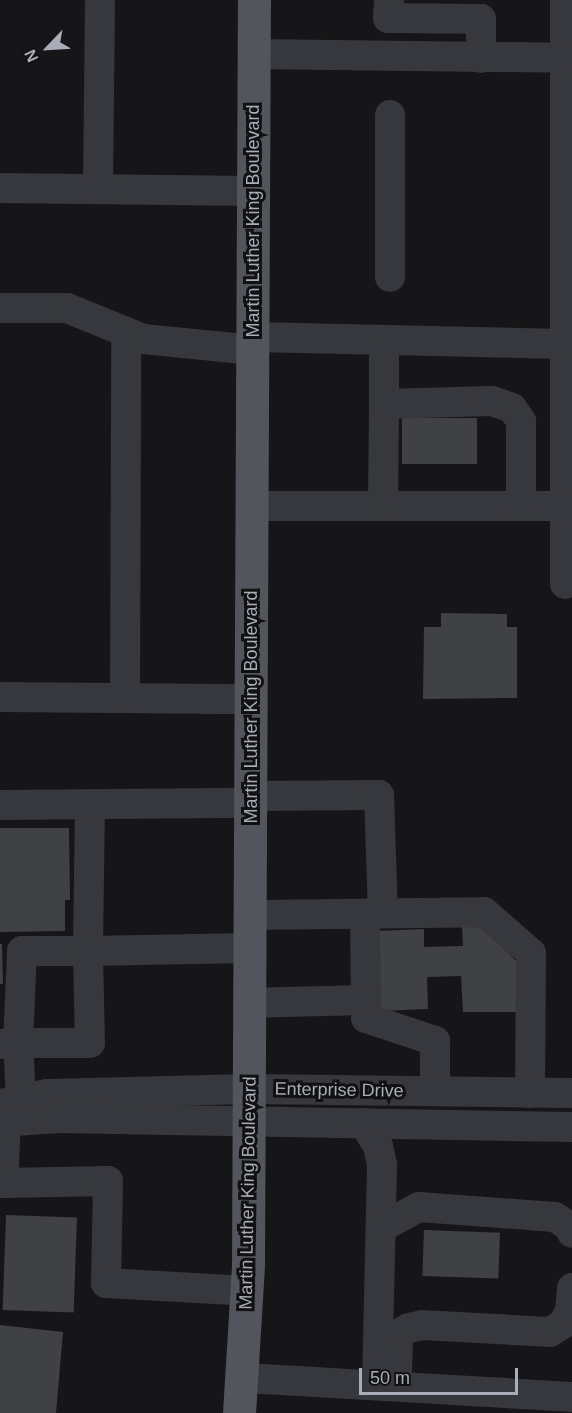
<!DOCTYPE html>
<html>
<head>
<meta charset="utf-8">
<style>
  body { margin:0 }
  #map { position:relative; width:572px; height:1413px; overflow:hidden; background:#161618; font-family:Helvetica,sans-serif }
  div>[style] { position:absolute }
  .building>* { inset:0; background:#404145; transform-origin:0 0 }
  .minor>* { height:30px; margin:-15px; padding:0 15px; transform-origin:15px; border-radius:15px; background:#37383d }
  .major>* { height:33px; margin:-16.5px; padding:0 16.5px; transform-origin:16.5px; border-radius:16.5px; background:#53555c }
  span { translate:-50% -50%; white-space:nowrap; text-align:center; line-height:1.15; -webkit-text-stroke:6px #111113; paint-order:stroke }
  .street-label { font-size:18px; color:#a8adb8 }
  .north { position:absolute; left:18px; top:18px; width:60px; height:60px; -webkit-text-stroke:4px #111113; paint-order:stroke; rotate:245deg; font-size:16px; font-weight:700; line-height:24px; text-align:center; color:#a8adb8 }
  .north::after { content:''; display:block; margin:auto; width:21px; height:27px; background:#a8adb8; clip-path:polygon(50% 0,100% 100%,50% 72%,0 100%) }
  .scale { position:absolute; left:359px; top:1368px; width:159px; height:27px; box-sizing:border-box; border:3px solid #a8adb8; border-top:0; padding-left:8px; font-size:18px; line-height:21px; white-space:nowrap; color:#a8adb8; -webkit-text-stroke:4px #111113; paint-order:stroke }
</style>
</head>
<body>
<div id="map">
  <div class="building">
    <i style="left:402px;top:418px;width:75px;height:46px"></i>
    <i style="clip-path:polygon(441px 613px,507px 614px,507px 627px,517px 627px,517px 698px,423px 699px,424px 627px,441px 627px)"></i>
    <i style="clip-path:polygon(0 828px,69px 828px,70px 900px,65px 900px,65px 931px,0 932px)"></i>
    <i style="clip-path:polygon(482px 926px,520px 965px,522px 1007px,516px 1012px,463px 1012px,461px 976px,427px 977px,428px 1009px,380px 1011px,376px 931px,424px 929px,424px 947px,463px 946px,462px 927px)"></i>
    <i style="clip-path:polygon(0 944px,2px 944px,3px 984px,0 984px)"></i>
    <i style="left:6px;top:1215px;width:71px;height:95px;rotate:2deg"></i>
    <i style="left:424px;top:1230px;width:76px;height:46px;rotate:2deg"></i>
    <i style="clip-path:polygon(0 1325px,63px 1332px,56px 1413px,0 1413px)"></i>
  </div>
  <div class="minor">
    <i style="left:389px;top:0;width:18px;rotate:93deg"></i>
    <i style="left:388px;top:18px;width:93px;rotate:0.6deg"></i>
    <i style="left:481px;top:19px;width:39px;rotate:90deg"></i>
    <i style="left:565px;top:0;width:584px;rotate:90deg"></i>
    <i style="left:254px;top:54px;width:311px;rotate:0.7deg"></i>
    <i style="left:390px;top:115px;width:162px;rotate:90deg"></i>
    <i style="left:0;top:188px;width:253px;rotate:0.7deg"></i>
    <i style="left:98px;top:189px;width:189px;rotate:-89.4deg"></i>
    <i style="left:0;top:308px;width:67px"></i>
    <i style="left:67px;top:308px;width:82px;rotate:22.2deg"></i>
    <i style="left:143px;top:339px;width:111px;rotate:5.7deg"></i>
    <i style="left:253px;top:337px;width:312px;rotate:1.3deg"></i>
    <i style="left:384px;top:404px;width:64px;rotate:-90deg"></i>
    <i style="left:252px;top:506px;width:313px"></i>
    <i style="left:383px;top:506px;width:102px;rotate:-89.4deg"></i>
    <i style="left:384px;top:404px;width:108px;rotate:-1.6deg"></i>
    <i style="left:492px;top:401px;width:21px;rotate:19deg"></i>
    <i style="left:512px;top:408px;width:16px;rotate:55deg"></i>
    <i style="left:521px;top:421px;width:85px;rotate:90deg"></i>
    <i style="left:0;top:697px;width:251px;rotate:0.5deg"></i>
    <i style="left:125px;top:698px;width:366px;rotate:-89.8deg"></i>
    <i style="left:251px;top:796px;width:128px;rotate:-0.4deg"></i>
    <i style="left:379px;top:795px;width:118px;rotate:88.1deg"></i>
    <i style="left:90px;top:804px;width:147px;rotate:90.8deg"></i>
    <i style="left:88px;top:951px;width:162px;rotate:-1.1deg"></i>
    <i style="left:0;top:805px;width:251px;rotate:-0.5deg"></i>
    <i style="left:365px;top:914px;width:104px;rotate:89.4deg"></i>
    <i style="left:366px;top:1018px;width:73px;rotate:18.4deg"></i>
    <i style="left:435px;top:1041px;width:50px;rotate:90deg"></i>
    <i style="left:250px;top:915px;width:234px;rotate:-0.7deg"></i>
    <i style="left:484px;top:912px;width:62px;rotate:41.1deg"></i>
    <i style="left:531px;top:953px;width:140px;rotate:90.4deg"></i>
    <i style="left:249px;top:1003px;width:117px;rotate:-1.5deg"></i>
    <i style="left:0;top:1044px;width:18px;rotate:-3deg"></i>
    <i style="left:18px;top:1043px;width:92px;rotate:-87.5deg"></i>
    <i style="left:22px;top:951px;width:66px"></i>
    <i style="left:88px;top:951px;width:92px;rotate:88.8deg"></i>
    <i style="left:90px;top:1043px;width:72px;rotate:180deg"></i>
    <i style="left:18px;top:1043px;width:56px;rotate:86.9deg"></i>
    <i style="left:0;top:1104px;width:48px;rotate:-12deg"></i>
    <i style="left:47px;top:1094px;width:202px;rotate:-1.4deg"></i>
    <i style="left:249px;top:1089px;width:323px;rotate:0.7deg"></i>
    <i style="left:6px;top:1121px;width:62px;rotate:92.8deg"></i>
    <i style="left:3px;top:1183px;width:105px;rotate:-1.1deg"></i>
    <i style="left:108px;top:1181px;width:102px;rotate:91.1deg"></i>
    <i style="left:106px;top:1283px;width:141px;rotate:3.2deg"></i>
    <i style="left:0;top:1122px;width:59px;rotate:-3.9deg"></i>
    <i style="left:59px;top:1118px;width:513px;rotate:1.01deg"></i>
    <i style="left:364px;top:1123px;width:27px;rotate:59deg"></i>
    <i style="left:378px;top:1146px;width:19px;rotate:78deg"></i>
    <i style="left:382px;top:1165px;width:220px;rotate:91.3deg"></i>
    <i style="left:382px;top:1227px;width:42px;rotate:-28.4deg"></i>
    <i style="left:419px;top:1207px;width:136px;rotate:4.2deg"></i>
    <i style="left:555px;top:1217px;width:18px;rotate:34deg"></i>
    <i style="left:570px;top:1227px;width:6px;rotate:72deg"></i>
    <i style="left:397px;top:1371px;width:37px;rotate:-88deg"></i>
    <i style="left:398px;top:1334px;width:13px;rotate:-29deg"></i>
    <i style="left:409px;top:1328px;width:13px;rotate:-13deg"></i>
    <i style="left:422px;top:1325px;width:128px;rotate:3.1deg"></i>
    <i style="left:550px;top:1332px;width:15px;rotate:-32deg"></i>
    <i style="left:563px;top:1324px;width:15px;rotate:-62deg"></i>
    <i style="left:570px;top:1311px;width:23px;rotate:-85deg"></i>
    <i style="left:244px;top:1378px;width:329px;rotate:3.3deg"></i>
  </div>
  <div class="major">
    <i style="left:239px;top:1413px;width:149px;rotate:-86.5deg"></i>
    <i style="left:248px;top:1264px;width:1264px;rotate:-89.73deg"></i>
  </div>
  <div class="street-label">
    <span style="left:253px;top:221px;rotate:-90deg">Martin Luther King Boulevard</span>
    <span style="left:251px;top:707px;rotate:-90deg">Martin Luther King Boulevard</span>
    <span style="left:339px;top:1090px;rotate:1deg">Enterprise Drive</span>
    <span style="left:248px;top:1193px;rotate:-89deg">Martin Luther King Boulevard</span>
  </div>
  <div class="north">N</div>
  <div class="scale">50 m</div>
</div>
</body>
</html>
